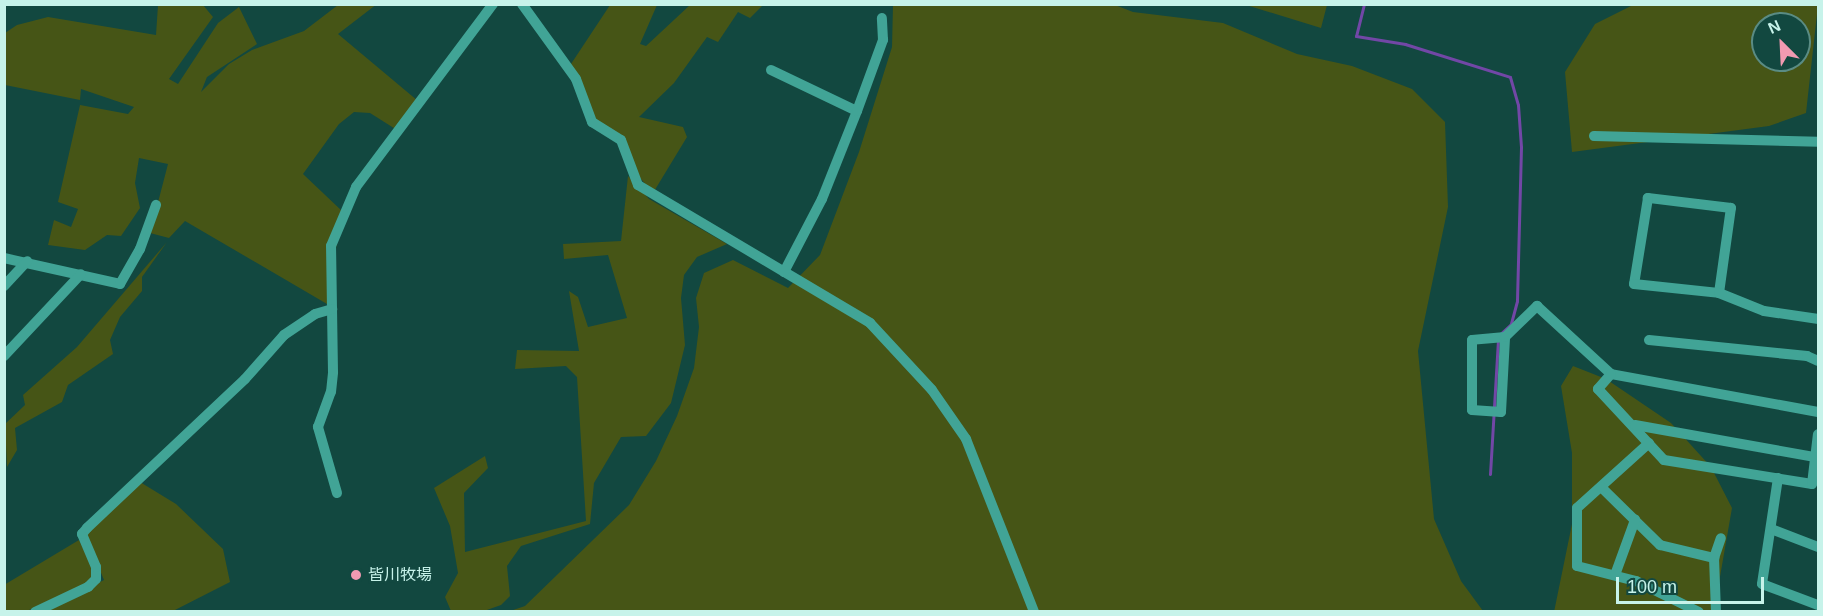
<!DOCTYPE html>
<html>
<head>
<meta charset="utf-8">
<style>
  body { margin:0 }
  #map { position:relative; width:1823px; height:616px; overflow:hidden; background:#124840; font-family:Arial,"Noto Sans JP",sans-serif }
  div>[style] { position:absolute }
  .green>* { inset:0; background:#465516 }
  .stream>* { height:3px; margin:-1.5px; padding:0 1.5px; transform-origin:1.5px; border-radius:1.5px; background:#7247a6 }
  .minor>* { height:10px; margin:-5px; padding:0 5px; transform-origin:5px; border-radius:5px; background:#41a496 }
  .dots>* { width:16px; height:16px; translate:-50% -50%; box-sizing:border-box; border:3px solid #124840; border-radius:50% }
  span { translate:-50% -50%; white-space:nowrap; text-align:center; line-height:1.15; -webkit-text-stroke:5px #124840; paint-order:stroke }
  .poi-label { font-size:16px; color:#c7f3ea }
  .left { translate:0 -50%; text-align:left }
  .frame { position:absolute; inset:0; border:6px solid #c7f3ea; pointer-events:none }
  .north { position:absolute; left:1751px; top:12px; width:60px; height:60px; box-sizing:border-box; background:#124840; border:2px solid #5a8c84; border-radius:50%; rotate:336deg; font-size:16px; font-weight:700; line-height:24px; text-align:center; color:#c7f3ea }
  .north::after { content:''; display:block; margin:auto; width:21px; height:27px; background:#f19ab1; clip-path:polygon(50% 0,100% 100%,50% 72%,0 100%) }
  .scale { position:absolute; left:1616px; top:577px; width:148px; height:27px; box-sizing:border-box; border:3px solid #c7f3ea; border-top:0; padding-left:8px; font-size:18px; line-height:21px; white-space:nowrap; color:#c7f3ea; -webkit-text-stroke:4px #124840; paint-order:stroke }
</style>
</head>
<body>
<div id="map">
  <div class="green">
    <i style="clip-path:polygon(377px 4px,338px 34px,418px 101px,397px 130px,370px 113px,354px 112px,339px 124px,303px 174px,342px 211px,327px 304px,185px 221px,169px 238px,150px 233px,168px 164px,139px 158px,135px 183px,140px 208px,121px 236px,107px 235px,85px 250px,48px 245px,54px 220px,71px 227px,78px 209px,58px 202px,80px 105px,128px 114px,134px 107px,81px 89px,80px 100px,5px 85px,5px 33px,17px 25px,48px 17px,156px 35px,158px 5px,203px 5px,213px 17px,169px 79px,178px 84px,218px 23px,239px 7px,257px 44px,207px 77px,201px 92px,229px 64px,252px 50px,304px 31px,338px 5px)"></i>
    <i style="clip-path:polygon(610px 5px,657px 5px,640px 44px,646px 46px,690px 5px,763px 5px,750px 18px,738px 12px,718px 42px,707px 37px,674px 83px,639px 117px,683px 127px,687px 137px,653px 193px,635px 172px,623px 136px,594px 121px,571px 64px)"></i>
    <i style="clip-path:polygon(893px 5px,1115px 5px,1133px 12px,1223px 23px,1297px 54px,1352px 66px,1412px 89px,1445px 122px,1448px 207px,1418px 351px,1434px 519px,1461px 581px,1483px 611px,507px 612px,525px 606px,629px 505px,656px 461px,677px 416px,694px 368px,699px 327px,696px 298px,704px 273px,733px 260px,788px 288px,820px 255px,859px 152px,892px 47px)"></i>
    <i style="clip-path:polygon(1246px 5px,1327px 5px,1321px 28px)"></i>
    <i style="clip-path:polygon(evenodd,1633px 5px,1818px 5px,1806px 113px,1769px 126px,1572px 152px,1565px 72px,1595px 24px,1633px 5px,1763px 24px,1799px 24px,1799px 60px,1763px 60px,1763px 24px)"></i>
    <i style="clip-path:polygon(628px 176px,649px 199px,727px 244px,697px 257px,684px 275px,681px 298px,685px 345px,671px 403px,646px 436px,621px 437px,594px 483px,590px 524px,521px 546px,507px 566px,510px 596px,501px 605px,484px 611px,451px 611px,445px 597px,458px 573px,450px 526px,434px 488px,485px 456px,488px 468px,464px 493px,465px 552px,586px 521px,577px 377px,566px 366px,515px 369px,517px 350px,579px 351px,569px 291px,578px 297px,588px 327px,627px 318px,608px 255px,564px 259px,563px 244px,621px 241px)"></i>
    <i style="clip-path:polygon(167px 242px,142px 277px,142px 291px,120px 317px,110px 340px,113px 354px,68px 385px,62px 402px,15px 428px,17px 450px,7px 467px,5px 424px,25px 405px,23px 395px,77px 347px)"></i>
    <i style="clip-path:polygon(1573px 366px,1606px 379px,1671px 423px,1711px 467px,1732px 508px,1714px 611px,1554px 612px,1572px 524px,1572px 453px,1561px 386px)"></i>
    <i style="clip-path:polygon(140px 482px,176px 504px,223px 549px,230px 582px,173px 611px,41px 612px,104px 580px,85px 534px)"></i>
    <i style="clip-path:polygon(79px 540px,95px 572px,87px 583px,27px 611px,5px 611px,4px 585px)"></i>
  </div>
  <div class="stream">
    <i style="left:1364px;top:4px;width:33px;rotate:104deg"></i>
    <i style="left:1356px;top:36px;width:50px;rotate:9.3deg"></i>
    <i style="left:1405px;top:44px;width:110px;rotate:17.4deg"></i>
    <i style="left:1510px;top:77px;width:29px;rotate:74deg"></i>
    <i style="left:1518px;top:105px;width:42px;rotate:85.9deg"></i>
    <i style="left:1521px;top:147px;width:154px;rotate:91.5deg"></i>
    <i style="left:1517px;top:301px;width:24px;rotate:105deg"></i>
    <i style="left:1511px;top:324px;width:16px;rotate:137deg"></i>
    <i style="left:1490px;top:474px;width:133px;rotate:-86.6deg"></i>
  </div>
  <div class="minor">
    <i style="left:522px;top:4px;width:92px;rotate:54.2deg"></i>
    <i style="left:576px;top:79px;width:46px;rotate:69.6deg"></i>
    <i style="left:592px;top:122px;width:34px;rotate:32deg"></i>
    <i style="left:621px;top:140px;width:48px;rotate:69.3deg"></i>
    <i style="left:638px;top:185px;width:270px;rotate:30.7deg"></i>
    <i style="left:870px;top:323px;width:91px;rotate:47.2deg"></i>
    <i style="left:932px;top:390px;width:60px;rotate:55.2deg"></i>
    <i style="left:966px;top:439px;width:186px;rotate:68.5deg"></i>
    <i style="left:771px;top:70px;width:95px;rotate:25.5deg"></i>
    <i style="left:1594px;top:136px;width:224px;rotate:1.5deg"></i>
    <i style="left:4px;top:258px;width:119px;rotate:12.6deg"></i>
    <i style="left:120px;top:284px;width:40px;rotate:-60.3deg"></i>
    <i style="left:140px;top:249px;width:47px;rotate:-70deg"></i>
    <i style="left:784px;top:272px;width:82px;rotate:-62.5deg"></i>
    <i style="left:822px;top:199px;width:95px;rotate:-68.3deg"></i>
    <i style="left:857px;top:111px;width:76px;rotate:-69.9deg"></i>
    <i style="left:883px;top:40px;width:22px;rotate:-93deg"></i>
    <i style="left:4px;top:286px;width:34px;rotate:-47deg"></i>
    <i style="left:1719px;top:293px;width:86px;rotate:-82deg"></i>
    <i style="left:1731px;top:208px;width:84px;rotate:-173.1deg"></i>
    <i style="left:1648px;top:198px;width:87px;rotate:99.2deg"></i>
    <i style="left:1634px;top:284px;width:85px;rotate:6deg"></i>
    <i style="left:1719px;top:293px;width:48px;rotate:21.8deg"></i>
    <i style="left:1764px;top:311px;width:55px;rotate:8.4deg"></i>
    <i style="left:1505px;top:337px;width:33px;rotate:175deg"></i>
    <i style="left:1472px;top:340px;width:70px;rotate:90deg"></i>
    <i style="left:1472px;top:410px;width:29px;rotate:4deg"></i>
    <i style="left:1501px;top:412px;width:75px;rotate:-86.9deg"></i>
    <i style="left:1505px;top:337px;width:45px;rotate:-44.1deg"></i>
    <i style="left:1537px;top:306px;width:100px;rotate:42.6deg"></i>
    <i style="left:1649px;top:340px;width:159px;rotate:5.8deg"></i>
    <i style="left:1807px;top:356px;width:12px;rotate:24deg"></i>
    <i style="left:4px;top:356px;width:112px;rotate:-46.8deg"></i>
    <i style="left:1818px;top:412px;width:210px;rotate:-169.6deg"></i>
    <i style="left:1611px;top:374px;width:20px;rotate:131deg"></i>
    <i style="left:1598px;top:389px;width:97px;rotate:47.1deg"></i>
    <i style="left:1664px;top:460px;width:150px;rotate:9.2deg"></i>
    <i style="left:1812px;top:484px;width:50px;rotate:-83.2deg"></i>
    <i style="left:1635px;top:425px;width:183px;rotate:10.1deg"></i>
    <i style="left:1649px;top:443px;width:97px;rotate:137.9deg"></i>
    <i style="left:1577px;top:508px;width:58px;rotate:90deg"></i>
    <i style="left:1577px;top:566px;width:61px;rotate:14.3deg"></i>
    <i style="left:1636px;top:581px;width:70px;rotate:26.2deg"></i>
    <i style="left:1778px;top:478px;width:107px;rotate:98.6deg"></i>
    <i style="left:1762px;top:584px;width:60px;rotate:20.6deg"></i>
    <i style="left:1601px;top:487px;width:83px;rotate:44.5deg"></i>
    <i style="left:1660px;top:545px;width:56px;rotate:13.5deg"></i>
    <i style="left:337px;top:493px;width:69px;rotate:-106.1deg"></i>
    <i style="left:318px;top:427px;width:37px;rotate:-70deg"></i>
    <i style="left:331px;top:392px;width:20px;rotate:-84deg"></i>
    <i style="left:333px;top:372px;width:126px;rotate:-90.9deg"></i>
    <i style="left:331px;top:246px;width:64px;rotate:-67deg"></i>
    <i style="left:356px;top:187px;width:229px;rotate:-53.2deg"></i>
    <i style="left:1771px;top:529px;width:50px;rotate:21deg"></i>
    <i style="left:1615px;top:575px;width:59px;rotate:-70deg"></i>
    <i style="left:35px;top:612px;width:59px;rotate:-25.3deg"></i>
    <i style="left:88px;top:587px;width:11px;rotate:-45deg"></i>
    <i style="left:96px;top:579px;width:12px;rotate:-90deg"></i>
    <i style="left:96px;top:567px;width:36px;rotate:-113deg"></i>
    <i style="left:82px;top:534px;width:8px;rotate:-50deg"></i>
    <i style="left:87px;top:528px;width:217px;rotate:-43.3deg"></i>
    <i style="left:245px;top:379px;width:59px;rotate:-48.4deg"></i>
    <i style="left:284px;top:335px;width:37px;rotate:-34deg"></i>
    <i style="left:315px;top:314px;width:18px;rotate:-16deg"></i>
    <i style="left:1716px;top:612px;width:54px;rotate:-92.1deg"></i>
    <i style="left:1714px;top:558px;width:21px;rotate:-71deg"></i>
  </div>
  <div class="dots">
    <i style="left:356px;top:575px;background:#f19ab1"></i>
  </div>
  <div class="poi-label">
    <span class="left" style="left:368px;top:575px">皆川牧場</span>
  </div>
  <div class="frame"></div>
  <div class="north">N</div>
  <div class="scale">100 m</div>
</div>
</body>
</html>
